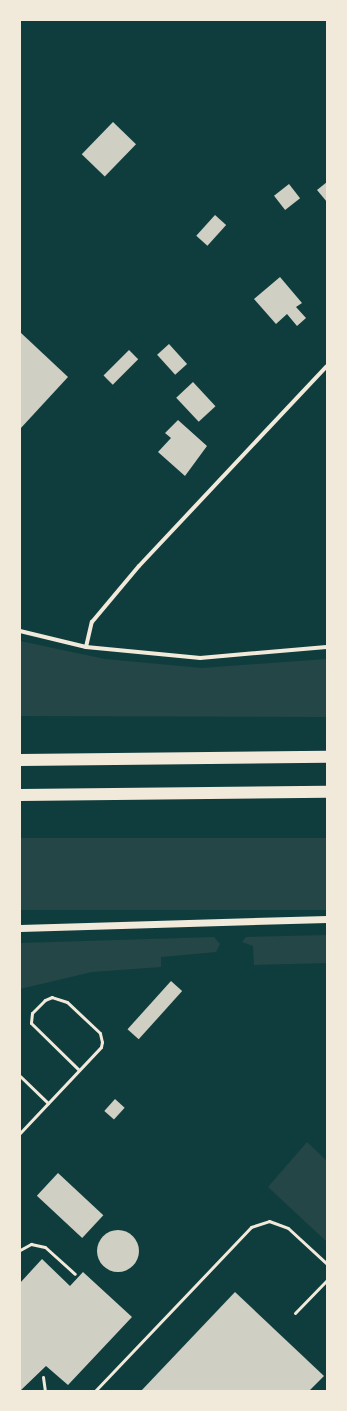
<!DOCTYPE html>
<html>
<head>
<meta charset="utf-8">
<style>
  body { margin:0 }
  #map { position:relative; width:347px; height:1411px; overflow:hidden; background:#0f3d3e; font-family:Overpass,sans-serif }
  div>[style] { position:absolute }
  .green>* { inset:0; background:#244646; transform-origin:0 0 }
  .building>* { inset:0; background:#cfcfc3; transform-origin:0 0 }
  .round { border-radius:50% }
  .service>* { height:3px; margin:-1.5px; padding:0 1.5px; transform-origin:1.5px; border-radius:1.5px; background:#f1e9da }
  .minor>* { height:4px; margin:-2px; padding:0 2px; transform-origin:2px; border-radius:2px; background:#f1e9da }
  .tertiary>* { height:7px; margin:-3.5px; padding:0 3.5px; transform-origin:3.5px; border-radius:3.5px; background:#f1e9da }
  .motorway>* { height:12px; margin:-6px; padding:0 6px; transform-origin:6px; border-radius:6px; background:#f1e9da }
  span { translate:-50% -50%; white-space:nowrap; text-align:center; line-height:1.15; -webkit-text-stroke:3.5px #f1e9da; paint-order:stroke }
  .frame { position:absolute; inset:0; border:21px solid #f1e9da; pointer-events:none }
</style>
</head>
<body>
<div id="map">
  <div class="green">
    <i style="clip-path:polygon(20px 641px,105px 659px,202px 668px,327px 659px,327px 717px,20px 716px)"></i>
    <i style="left:327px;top:838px;width:72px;height:307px;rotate:90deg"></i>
    <i style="clip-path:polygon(327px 935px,327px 963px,254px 965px,253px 946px,242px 942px,246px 937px)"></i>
    <i style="clip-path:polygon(214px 937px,220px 944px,216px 952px,161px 957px,161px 967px,92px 972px,20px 989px,20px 943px)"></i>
    <i style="clip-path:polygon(307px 1142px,327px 1161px,327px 1242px,268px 1187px)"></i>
  </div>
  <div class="building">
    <i style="left:113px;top:122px;width:32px;height:45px;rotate:44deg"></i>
    <i style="clip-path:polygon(327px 182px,327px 202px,317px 190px)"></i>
    <i style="left:289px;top:184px;width:18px;height:19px;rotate:52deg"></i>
    <i style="left:215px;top:215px;width:15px;height:28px;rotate:42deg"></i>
    <i style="clip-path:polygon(280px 277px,302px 303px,296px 307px,306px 318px,297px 326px,287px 314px,276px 324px,254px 299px)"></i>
    <i style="clip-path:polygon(20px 332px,68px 377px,20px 429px)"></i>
    <i style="left:169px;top:344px;width:27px;height:16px;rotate:48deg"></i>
    <i style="left:129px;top:350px;width:13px;height:36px;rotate:45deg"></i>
    <i style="left:193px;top:382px;width:33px;height:23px;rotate:47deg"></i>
    <i style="clip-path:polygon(178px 420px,207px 446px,185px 476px,158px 452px,171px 438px,165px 433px)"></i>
    <i style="left:171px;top:981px;width:15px;height:65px;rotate:42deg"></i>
    <i style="left:115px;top:1099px;width:13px;height:16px;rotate:42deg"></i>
    <i style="left:58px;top:1173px;width:62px;height:31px;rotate:43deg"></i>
    <i class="round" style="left:97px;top:1230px;width:42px;height:42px"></i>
    <i style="clip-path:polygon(42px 1259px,70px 1286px,83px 1272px,132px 1317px,68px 1385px,46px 1366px,20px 1391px,20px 1283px)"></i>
    <i style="clip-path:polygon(235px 1292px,324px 1376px,309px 1391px,141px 1391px)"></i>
  </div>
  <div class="service">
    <i style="left:20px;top:1076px;width:39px;rotate:44deg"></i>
    <i style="left:20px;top:1133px;width:118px;rotate:-46.7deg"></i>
    <i style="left:101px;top:1047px;width:5px;rotate:-79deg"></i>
    <i style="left:102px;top:1042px;width:9px;rotate:-103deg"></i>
    <i style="left:100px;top:1033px;width:45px;rotate:-136.8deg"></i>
    <i style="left:67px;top:1002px;width:16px;rotate:-162deg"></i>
    <i style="left:52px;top:997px;width:8px;rotate:157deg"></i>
    <i style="left:45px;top:1000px;width:18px;rotate:135deg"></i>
    <i style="left:32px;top:1013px;width:10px;rotate:96deg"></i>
    <i style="left:31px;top:1023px;width:67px;rotate:44.4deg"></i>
    <i style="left:20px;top:1250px;width:13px;rotate:-29deg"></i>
    <i style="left:31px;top:1244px;width:14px;rotate:12deg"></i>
    <i style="left:45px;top:1247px;width:40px;rotate:42deg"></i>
    <i style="left:295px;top:1313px;width:46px;rotate:-45.9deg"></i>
    <i style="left:43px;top:1377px;width:14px;rotate:82deg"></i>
    <i style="left:95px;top:1391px;width:226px;rotate:-46.4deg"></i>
    <i style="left:251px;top:1227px;width:19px;rotate:-18deg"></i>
    <i style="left:269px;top:1221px;width:20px;rotate:20deg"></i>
    <i style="left:288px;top:1228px;width:53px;rotate:42.7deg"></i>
  </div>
  <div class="minor">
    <i style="left:20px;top:631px;width:68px;rotate:13.6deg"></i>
    <i style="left:86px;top:647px;width:115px;rotate:5.5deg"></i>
    <i style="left:200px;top:658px;width:127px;rotate:-5deg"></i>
    <i style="left:86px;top:647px;width:26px;rotate:-77deg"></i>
    <i style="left:92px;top:622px;width:73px;rotate:-50deg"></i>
    <i style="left:139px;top:566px;width:274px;rotate:-46.8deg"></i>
  </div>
  <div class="tertiary">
    <i style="left:20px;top:928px;width:307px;rotate:-1.7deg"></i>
  </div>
  <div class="motorway">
    <i style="left:20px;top:760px;width:307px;rotate:-0.6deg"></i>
    <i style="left:20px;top:795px;width:307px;rotate:-0.6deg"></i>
  </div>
  <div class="frame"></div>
</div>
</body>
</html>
